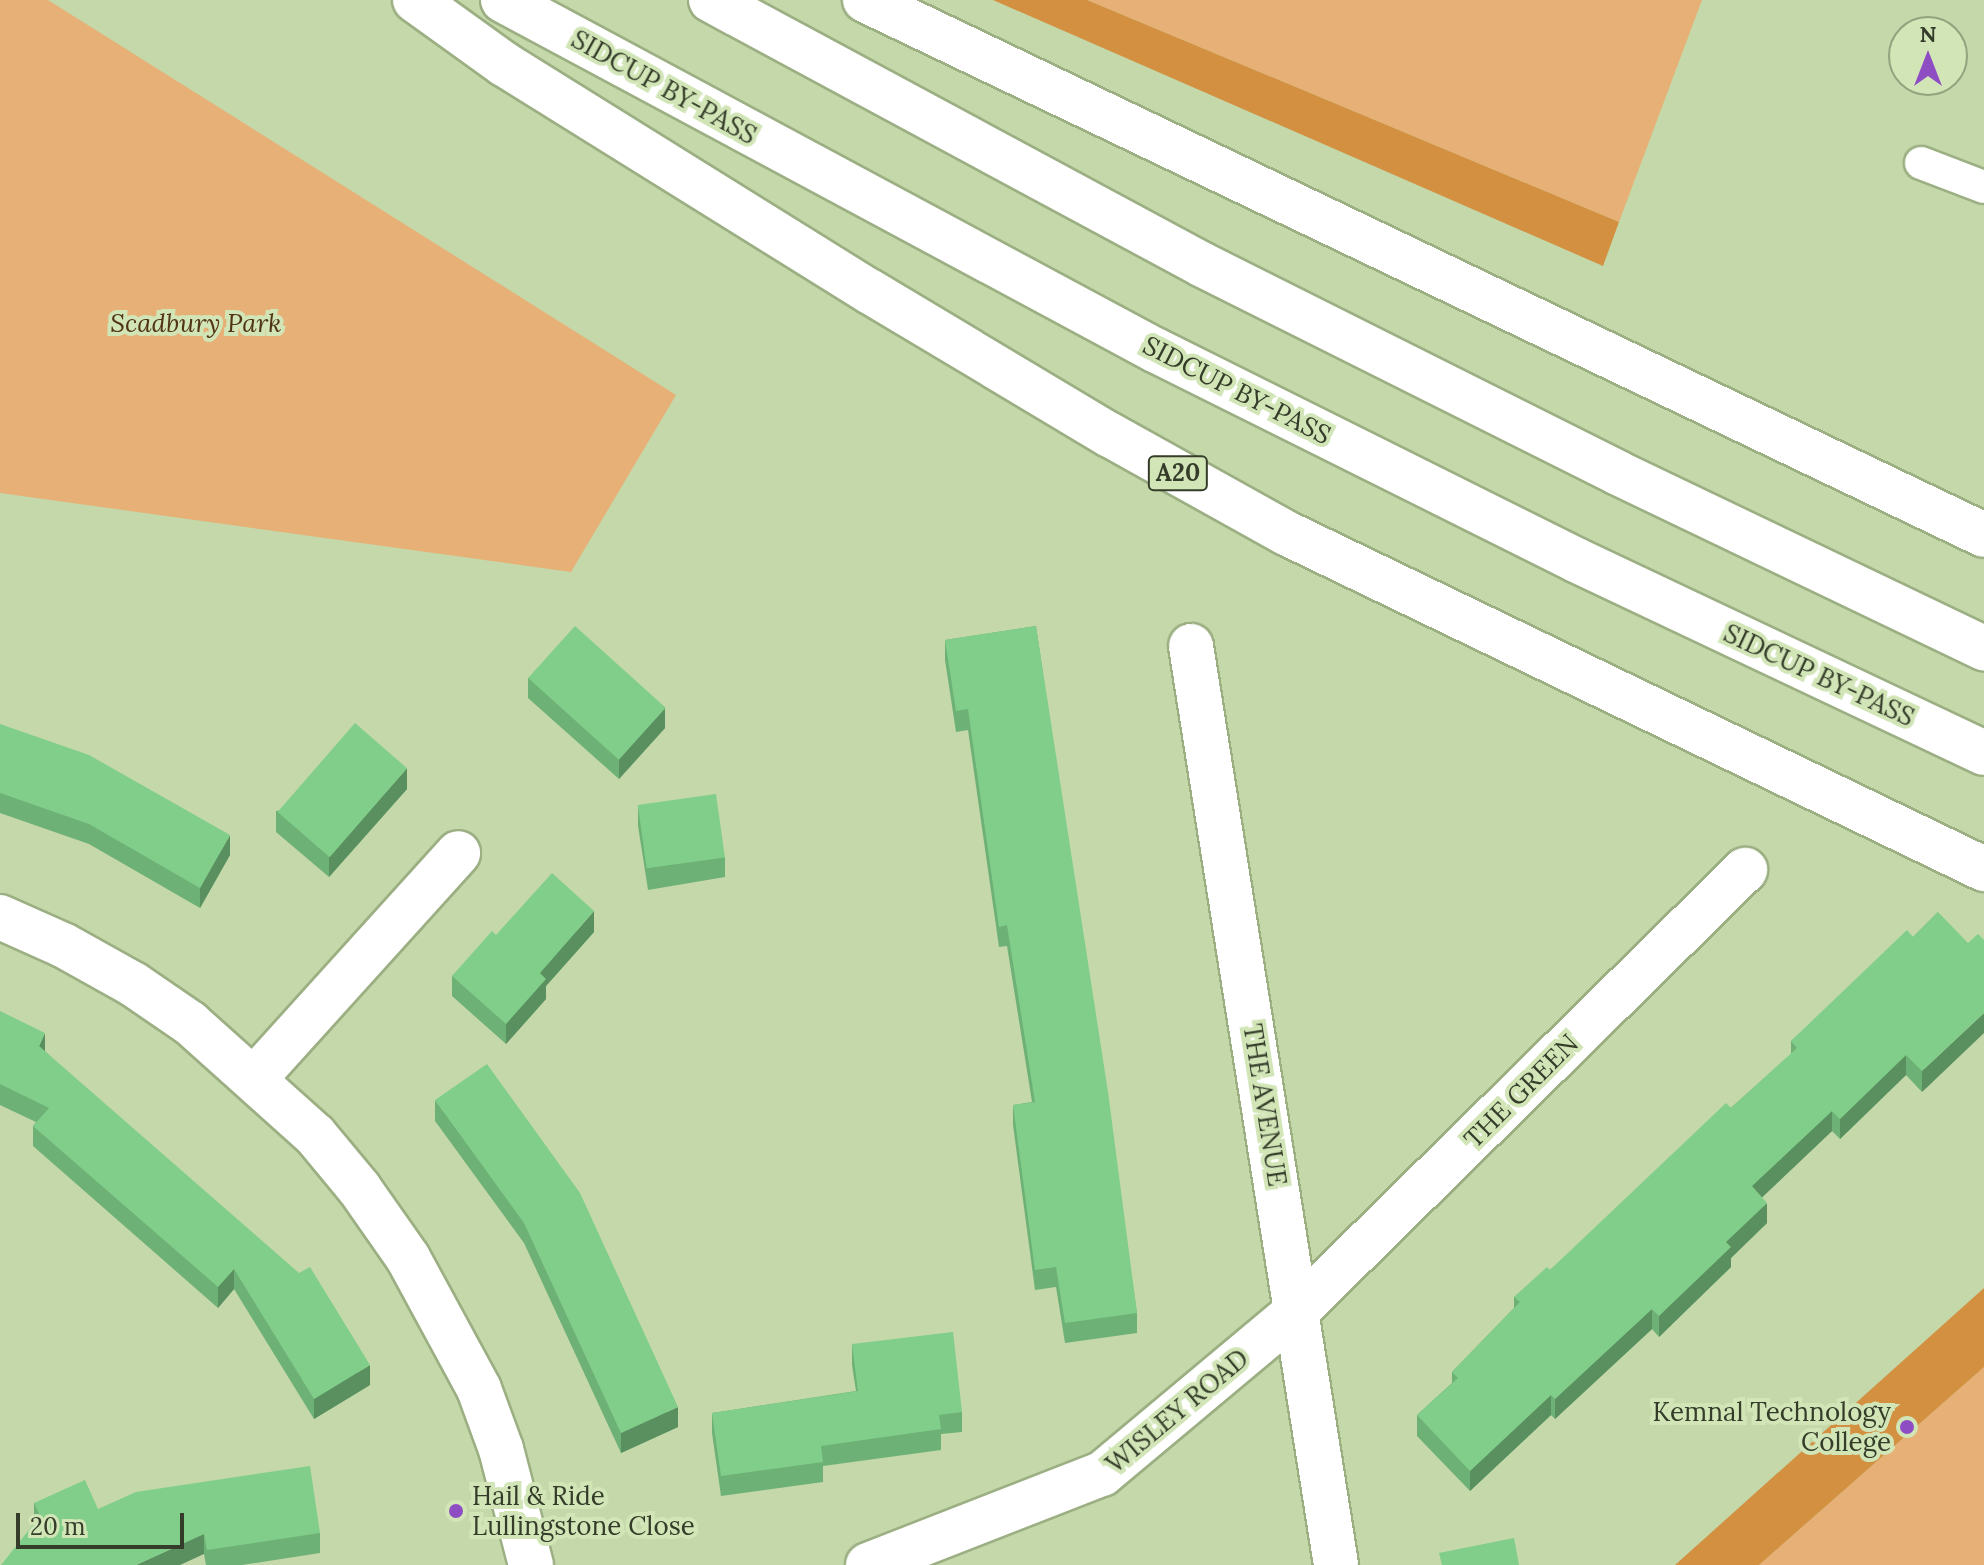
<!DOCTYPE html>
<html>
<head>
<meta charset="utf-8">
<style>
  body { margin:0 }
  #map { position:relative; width:1984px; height:1565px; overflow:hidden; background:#c4d8aa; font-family:Lora,serif }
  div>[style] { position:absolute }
  .green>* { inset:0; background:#e7b076 }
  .forest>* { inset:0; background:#d39041 }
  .roads { filter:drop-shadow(2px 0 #9caf83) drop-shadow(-2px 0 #9caf83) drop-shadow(0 2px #9caf83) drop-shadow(0 -2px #9caf83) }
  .lane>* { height:32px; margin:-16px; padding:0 16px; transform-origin:16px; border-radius:16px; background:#fff }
  .street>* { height:44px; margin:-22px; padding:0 22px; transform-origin:22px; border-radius:22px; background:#fff }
  .highway>* { height:44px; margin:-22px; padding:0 22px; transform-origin:22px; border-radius:22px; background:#fff }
  .wall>* { inset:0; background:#6eb176 }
  .shaded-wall>* { inset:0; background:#5a9060 }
  .building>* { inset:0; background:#80ce89; transform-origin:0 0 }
  .dots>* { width:22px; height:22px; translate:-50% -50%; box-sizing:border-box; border:4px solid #d1e5b7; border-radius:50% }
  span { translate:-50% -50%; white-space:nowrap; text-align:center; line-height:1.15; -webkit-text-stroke:8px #d1e5b7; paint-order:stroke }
  .shield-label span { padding:2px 6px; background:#d1e5b7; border:2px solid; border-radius:6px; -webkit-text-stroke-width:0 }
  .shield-label { font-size:24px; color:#353d2a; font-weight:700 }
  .street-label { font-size:26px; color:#353d2a }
  .park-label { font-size:26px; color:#523515; font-style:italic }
  .poi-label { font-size:26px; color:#353d2a }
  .right { translate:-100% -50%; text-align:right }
  .left { translate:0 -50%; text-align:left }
  .north { position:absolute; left:1888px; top:16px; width:80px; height:80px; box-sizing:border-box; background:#d1e5b7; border:2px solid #93a27f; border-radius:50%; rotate:0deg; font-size:22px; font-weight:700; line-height:32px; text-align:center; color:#353d2a }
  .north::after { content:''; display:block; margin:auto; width:28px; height:36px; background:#8e4dc2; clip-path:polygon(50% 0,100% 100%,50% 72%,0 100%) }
  .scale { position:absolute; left:16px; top:1513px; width:168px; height:36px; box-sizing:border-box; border:4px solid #353d2a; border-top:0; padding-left:10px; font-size:24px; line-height:28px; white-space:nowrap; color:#353d2a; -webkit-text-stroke:6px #d1e5b7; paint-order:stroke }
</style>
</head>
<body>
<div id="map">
  <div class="green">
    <i style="clip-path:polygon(0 0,48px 0,676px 395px,571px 572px,0 493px)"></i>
    <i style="clip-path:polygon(1087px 0,1702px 0,1619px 222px)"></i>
    <i style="clip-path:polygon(1984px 1367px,1984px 1565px,1759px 1565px)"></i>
  </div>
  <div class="forest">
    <i style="clip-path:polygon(993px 0,1087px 0,1619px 222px,1603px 266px)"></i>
    <i style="clip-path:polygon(1984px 1288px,1984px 1367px,1759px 1565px,1675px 1565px)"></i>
  </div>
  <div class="roads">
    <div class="lane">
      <i style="left:1921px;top:163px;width:67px;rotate:20.9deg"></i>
    </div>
    <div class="street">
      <i style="left:1191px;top:646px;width:930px;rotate:81.03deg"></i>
      <i style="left:0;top:917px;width:69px;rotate:24deg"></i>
      <i style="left:63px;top:945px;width:80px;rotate:29.1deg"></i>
      <i style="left:133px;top:984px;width:69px;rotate:34.4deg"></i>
      <i style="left:190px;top:1023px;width:168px;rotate:41.9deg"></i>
      <i style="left:315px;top:1135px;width:69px;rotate:50.3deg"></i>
      <i style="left:359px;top:1188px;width:85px;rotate:55deg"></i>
      <i style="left:408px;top:1258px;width:149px;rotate:61.5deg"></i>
      <i style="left:479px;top:1389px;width:64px;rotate:69.9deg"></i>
      <i style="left:501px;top:1449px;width:120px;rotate:75.5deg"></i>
      <i style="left:255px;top:1078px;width:303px;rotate:-47.9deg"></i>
      <i style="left:868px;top:1565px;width:251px;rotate:-21.3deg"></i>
      <i style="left:1102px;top:1474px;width:254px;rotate:-39.9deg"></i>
      <i style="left:1297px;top:1311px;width:629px;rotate:-44.55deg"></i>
    </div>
    <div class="highway">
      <i style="left:415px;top:0;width:110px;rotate:35.7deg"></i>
      <i style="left:504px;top:64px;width:430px;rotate:31.9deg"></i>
      <i style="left:869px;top:291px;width:281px;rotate:30.9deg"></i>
      <i style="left:1110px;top:435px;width:201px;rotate:29.1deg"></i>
      <i style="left:1286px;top:533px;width:775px;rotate:25.71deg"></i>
      <i style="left:503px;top:0;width:740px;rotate:28.23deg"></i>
      <i style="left:1155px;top:350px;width:470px;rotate:26.5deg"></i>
      <i style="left:1576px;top:560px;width:451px;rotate:25.3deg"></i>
      <i style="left:711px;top:0;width:557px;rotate:28.31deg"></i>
      <i style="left:1201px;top:264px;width:466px;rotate:26.6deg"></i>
      <i style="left:1618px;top:473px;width:406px;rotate:25.6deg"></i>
      <i style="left:865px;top:0;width:1240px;rotate:25.55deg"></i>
    </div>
  </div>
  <div class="wall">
    <i style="clip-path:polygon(1036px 626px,1137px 1313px,1137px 1333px,1065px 1343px,1056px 1287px,1035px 1290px,1013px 1125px,1013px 1105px,1032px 1102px,1007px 946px,999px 947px,968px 730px,956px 732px,945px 660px,945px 640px)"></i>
    <i style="clip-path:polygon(528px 678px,665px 728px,619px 779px,528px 698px)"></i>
    <i style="clip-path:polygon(0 724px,230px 855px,200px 908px,89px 844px,0 813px)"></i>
    <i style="clip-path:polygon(407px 789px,329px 877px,276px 832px,276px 811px)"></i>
    <i style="clip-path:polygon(638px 806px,725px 857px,725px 877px,648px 890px,638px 826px)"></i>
    <i style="clip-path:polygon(1938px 912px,1922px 1092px,1906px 1075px,1840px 1139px,1832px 1131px,1762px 1197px,1767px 1223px,1731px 1258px,1731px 1267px,1659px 1337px,1652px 1329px,1555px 1419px,1551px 1415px,1470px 1491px,1417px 1436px,1417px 1415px,1452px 1383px,1452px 1372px,1514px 1308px,1514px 1297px,1550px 1270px,1791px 1054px,1791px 1041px,1913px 937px)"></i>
    <i style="clip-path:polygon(594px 932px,546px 986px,546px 999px,506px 1044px,452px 996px,452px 976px,496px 935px)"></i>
    <i style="clip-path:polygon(0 1011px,45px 1051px,370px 1385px,314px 1419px,234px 1289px,218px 1308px,33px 1146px,33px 1126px,36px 1122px,0 1105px)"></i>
    <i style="clip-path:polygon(435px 1100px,678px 1427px,621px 1453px,524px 1243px,435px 1121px)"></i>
    <i style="clip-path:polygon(852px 1344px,962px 1412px,962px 1432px,941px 1434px,941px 1450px,823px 1466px,823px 1482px,721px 1496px,712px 1433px,712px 1413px,856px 1391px,852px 1365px)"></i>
    <i style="clip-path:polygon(34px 1503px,98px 1509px,320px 1533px,320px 1553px,242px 1565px,206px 1565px,204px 1554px,34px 1524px)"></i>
  </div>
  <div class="shaded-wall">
    <i style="clip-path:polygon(665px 708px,665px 728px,619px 779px,619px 759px)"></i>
    <i style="clip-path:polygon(407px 768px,407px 789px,329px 877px,329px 857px)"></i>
    <i style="clip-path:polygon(230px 835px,230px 855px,200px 908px,200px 888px)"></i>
    <i style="clip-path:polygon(594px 911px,594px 932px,546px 986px,546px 999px,506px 1044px,506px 1024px,540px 973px)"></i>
    <i style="clip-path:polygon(1984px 1013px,1984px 1033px,1922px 1092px,1922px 1071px)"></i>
    <i style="clip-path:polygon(45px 1033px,45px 1053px,39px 1046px)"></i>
    <i style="clip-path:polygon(1906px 1055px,1906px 1075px,1840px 1139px,1840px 1119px)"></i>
    <i style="clip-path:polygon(1832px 1111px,1832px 1131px,1752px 1207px,1752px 1186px)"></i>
    <i style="clip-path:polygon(1767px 1203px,1767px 1223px,1731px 1258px,1731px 1267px,1659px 1337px,1659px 1316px,1726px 1242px)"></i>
    <i style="clip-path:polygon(234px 1269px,234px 1289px,218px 1308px,218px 1287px)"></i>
    <i style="clip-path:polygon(1652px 1309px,1652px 1329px,1555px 1419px,1555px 1399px)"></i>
    <i style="clip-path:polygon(370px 1365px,370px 1385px,314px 1419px,314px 1399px)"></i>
    <i style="clip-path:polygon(1551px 1395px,1551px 1415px,1470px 1491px,1470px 1471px)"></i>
    <i style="clip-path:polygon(678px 1407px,678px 1427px,621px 1453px,621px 1433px)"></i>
    <i style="clip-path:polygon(204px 1534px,204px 1554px,180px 1565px,136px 1565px)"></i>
  </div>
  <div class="building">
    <i style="left:575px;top:626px;width:122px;height:70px;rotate:42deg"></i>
    <i style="clip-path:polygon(1036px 626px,1108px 1092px,1137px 1313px,1065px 1323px,1056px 1267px,1035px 1270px,1013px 1105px,1035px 1102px,1007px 925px,999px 927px,968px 709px,956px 711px,945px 640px)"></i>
    <i style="left:355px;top:723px;width:69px;height:118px;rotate:41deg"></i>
    <i style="clip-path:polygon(0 724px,89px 755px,230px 835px,200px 888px,89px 824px,0 793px)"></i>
    <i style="left:716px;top:794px;width:64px;height:79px;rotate:82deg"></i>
    <i style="clip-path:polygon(552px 873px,594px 911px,540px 973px,546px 979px,506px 1024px,452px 976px,492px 931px,496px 935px)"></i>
    <i style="clip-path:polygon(1938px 912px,1968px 943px,1978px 934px,1984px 940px,1984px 1013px,1922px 1071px,1906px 1055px,1840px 1119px,1832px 1111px,1752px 1186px,1767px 1203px,1726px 1242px,1731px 1247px,1659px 1316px,1652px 1309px,1555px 1399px,1551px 1395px,1470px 1471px,1417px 1415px,1458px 1378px,1452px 1372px,1520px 1302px,1514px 1297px,1547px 1267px,1550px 1270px,1726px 1103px,1731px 1108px,1797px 1048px,1791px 1041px,1907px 930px,1913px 937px)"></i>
    <i style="clip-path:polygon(0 1011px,45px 1033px,39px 1046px,299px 1273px,310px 1267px,370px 1365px,314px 1399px,234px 1269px,218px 1287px,33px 1126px,49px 1108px,0 1084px)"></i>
    <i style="clip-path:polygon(487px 1064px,580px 1193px,678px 1407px,621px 1433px,524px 1223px,435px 1100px)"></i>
    <i style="clip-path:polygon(953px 1332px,962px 1412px,939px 1415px,941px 1429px,821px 1446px,823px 1462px,721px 1476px,712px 1413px,858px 1391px,852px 1344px)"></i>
    <i style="clip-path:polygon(310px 1466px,320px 1533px,207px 1550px,204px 1534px,136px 1565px,1px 1565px,40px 1516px,34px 1503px,85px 1480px,98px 1509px,136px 1492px)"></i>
    <i style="clip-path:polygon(1514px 1538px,1519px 1565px,1442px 1565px,1439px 1553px)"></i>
  </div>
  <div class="dots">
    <i style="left:1907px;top:1427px;background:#8e4dc2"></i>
    <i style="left:456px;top:1511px;background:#8e4dc2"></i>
  </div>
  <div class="shield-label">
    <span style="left:1178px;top:473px">A20</span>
  </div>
  <div class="street-label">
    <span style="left:664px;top:87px;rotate:29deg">SIDCUP BY-PASS</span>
    <span style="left:1237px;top:390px;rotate:27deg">SIDCUP BY-PASS</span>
    <span style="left:1819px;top:675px;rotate:25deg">SIDCUP BY-PASS</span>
    <span style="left:1521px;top:1091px;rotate:-45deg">THE GREEN</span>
    <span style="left:1265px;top:1105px;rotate:81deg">THE AVENUE</span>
    <span style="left:1177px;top:1411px;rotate:-40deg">WISLEY ROAD</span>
  </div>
  <div class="park-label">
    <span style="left:196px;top:323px">Scadbury Park</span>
  </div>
  <div class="poi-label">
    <span class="right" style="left:1891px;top:1427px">Kemnal Technology<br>College</span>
    <span class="left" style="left:472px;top:1511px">Hail &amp; Ride<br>Lullingstone Close</span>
  </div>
  <div class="north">N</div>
  <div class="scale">20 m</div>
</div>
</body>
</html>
